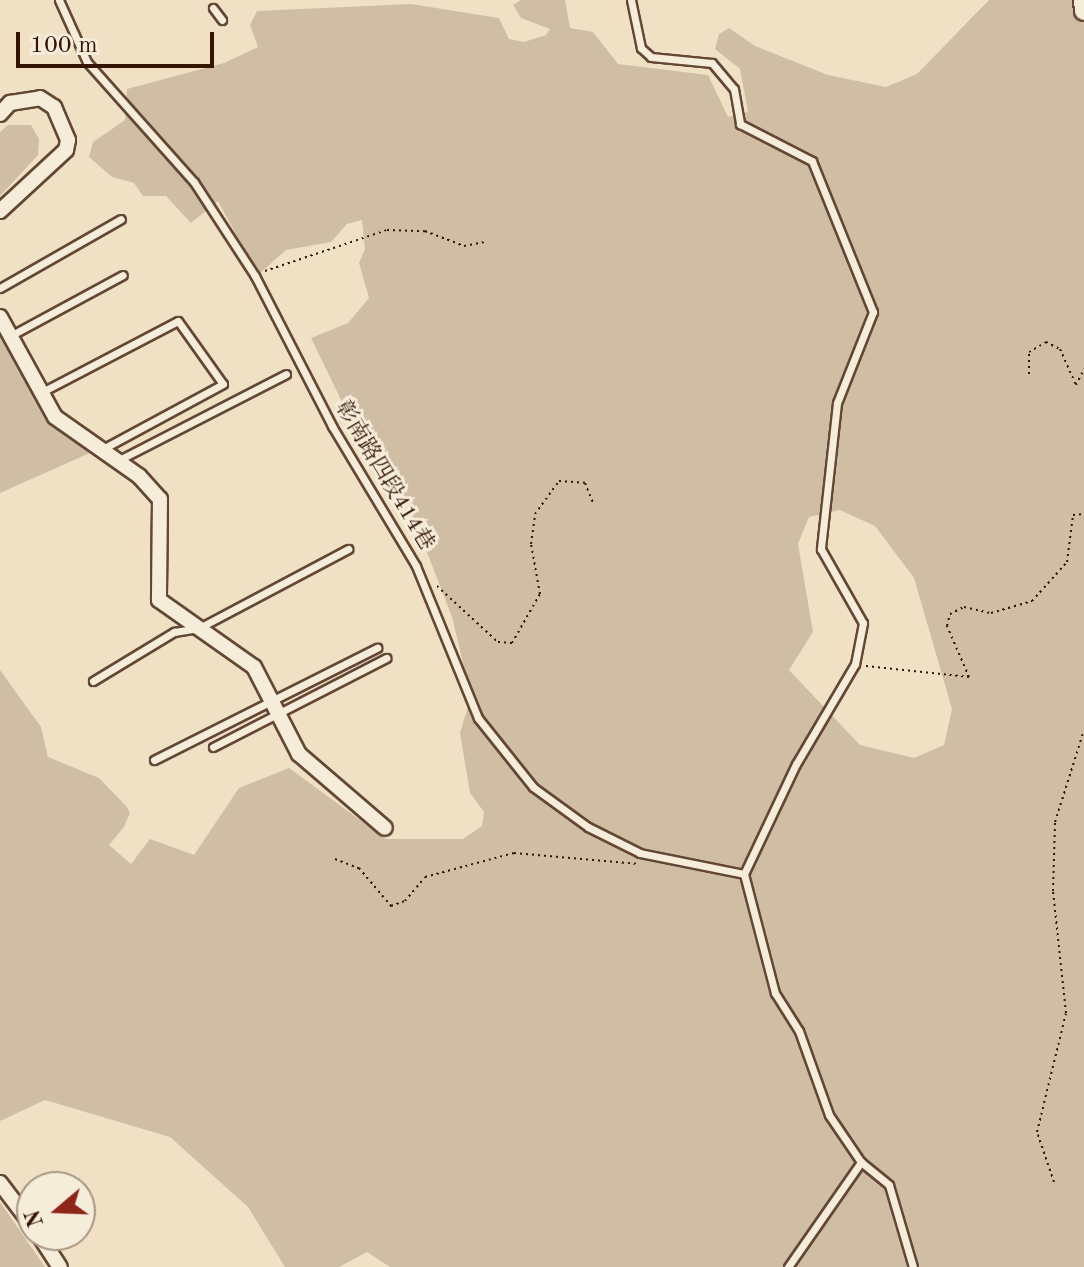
<!DOCTYPE html>
<html>
<head>
<meta charset="utf-8">
<style>
  body { margin:0 }
  #map { position:relative; width:1084px; height:1267px; overflow:hidden; background:#f0e1c5; font-family:"Old Standard TT","Noto Serif TC",serif }
  div>[style] { position:absolute }
  .green>* { inset:0; background:#d0bea4 }
  .path>* { height:2px; margin-top:-1px; transform-origin:0; background:repeating-linear-gradient(90deg,#341403 0 2px,transparent 0 6px) }
  .roads { filter:drop-shadow(2px 0 #634734) drop-shadow(-2px 0 #634734) drop-shadow(0 2px #634734) drop-shadow(0 -2px #634734) }
  .service>* { height:7px; margin:-3.5px; padding:0 3.5px; transform-origin:3.5px; border-radius:3.5px; background:#f5ecd9 }
  .minor>* { height:14px; margin:-7px; padding:0 7px; transform-origin:7px; border-radius:7px; background:#f5ecd9 }
  .tertiary>* { height:18px; margin:-9px; padding:0 9px; transform-origin:9px; border-radius:9px; background:#f5ecd9 }
  span { translate:-50% -50%; white-space:nowrap; text-align:center; line-height:1.15; -webkit-text-stroke:6px #f5ecd9; paint-order:stroke }
  .street-label { font-size:22px; color:#341403 }
  .north { position:absolute; left:16px; top:1171px; width:80px; height:80px; box-sizing:border-box; background:#f5ecd9; border:2px solid #a89683; border-radius:50%; rotate:251deg; font-size:22px; font-weight:700; line-height:32px; text-align:center; color:#341403 }
  .north::after { content:''; display:block; margin:auto; width:28px; height:36px; background:#8f2418; clip-path:polygon(50% 0,100% 100%,50% 72%,0 100%) }
  .scale { position:absolute; left:16px; top:32px; width:198px; height:36px; box-sizing:border-box; border:4px solid #341403; border-top:0; padding-left:10px; font-size:24px; line-height:28px; white-space:nowrap; color:#341403; -webkit-text-stroke:6px #f5ecd9; paint-order:stroke }
</style>
</head>
<body>
<div id="map">
  <div class="green">
    <i style="clip-path:polygon(evenodd,521px 0,565px 0,570px 28px,593px 32px,618px 64px,708px 75px,728px 117px,748px 112px,740px 69px,715px 49px,719px 34px,729px 28px,755px 46px,828px 75px,886px 87px,917px 74px,989px 0,1084px 0,1084px 1267px,390px 1267px,367px 1252px,339px 1267px,285px 1267px,248px 1207px,170px 1137px,45px 1100px,0 1121px,0 670px,41px 727px,48px 757px,99px 778px,126px 806px,130px 813px,124px 827px,109px 845px,131px 864px,150px 839px,194px 855px,239px 788px,289px 768px,386px 839px,463px 839px,482px 826px,484px 812px,470px 793px,460px 733px,471px 696px,452px 617px,411px 511px,344px 406px,311px 338px,348px 323px,369px 298px,359px 263px,365px 249px,362px 220px,347px 224px,331px 242px,286px 250px,258px 275px,218px 201px,191px 223px,166px 196px,143px 196px,134px 183px,112px 177px,89px 157px,93px 142px,125px 120px,127px 89px,224px 63px,258px 47px,250px 25px,257px 11px,411px 4px,499px 18px,509px 39px,524px 42px,546px 35px,550px 29px,521px 18px,513px 5px,521px 0,840px 510px,875px 526px,914px 578px,952px 709px,944px 745px,914px 758px,860px 745px,789px 670px,813px 632px,798px 544px,809px 517px,840px 510px)"></i>
    <i style="clip-path:polygon(8px 125px,31px 125px,39px 139px,38px 155px,0 196px,0 132px)"></i>
    <i style="clip-path:polygon(0 336px,92px 452px,0 493px)"></i>
    <i style="clip-path:polygon(0 1202px,45px 1267px,0 1267px)"></i>
  </div>
  <div class="path">
    <i style="left:265px;top:271px;width:129px;rotate:-18.6deg"></i>
    <i style="left:387px;top:230px;width:38px;rotate:2deg"></i>
    <i style="left:425px;top:231px;width:42px;rotate:21deg"></i>
    <i style="left:464px;top:246px;width:21px;rotate:-11deg"></i>
    <i style="left:1029px;top:374px;width:22px;rotate:-90deg"></i>
    <i style="left:1029px;top:352px;width:20px;rotate:-30deg"></i>
    <i style="left:1046px;top:342px;width:16px;rotate:27deg"></i>
    <i style="left:1060px;top:349px;width:39px;rotate:66deg"></i>
    <i style="left:1076px;top:385px;width:18px;rotate:-63deg"></i>
    <i style="left:437px;top:586px;width:83px;rotate:42.6deg"></i>
    <i style="left:498px;top:642px;width:14px;rotate:4deg"></i>
    <i style="left:512px;top:643px;width:56px;rotate:-60.3deg"></i>
    <i style="left:540px;top:594px;width:51px;rotate:-100.2deg"></i>
    <i style="left:531px;top:544px;width:30px;rotate:-82deg"></i>
    <i style="left:535px;top:514px;width:41px;rotate:-54deg"></i>
    <i style="left:559px;top:481px;width:26px;rotate:4deg"></i>
    <i style="left:585px;top:483px;width:22px;rotate:68deg"></i>
    <i style="left:866px;top:666px;width:104px;rotate:6.1deg"></i>
    <i style="left:969px;top:677px;width:56px;rotate:-113.3deg"></i>
    <i style="left:947px;top:626px;width:12px;rotate:-76deg"></i>
    <i style="left:950px;top:614px;width:16px;rotate:-27deg"></i>
    <i style="left:964px;top:607px;width:28px;rotate:13deg"></i>
    <i style="left:991px;top:613px;width:43px;rotate:-16.3deg"></i>
    <i style="left:1032px;top:601px;width:52px;rotate:-48.1deg"></i>
    <i style="left:1067px;top:562px;width:47px;rotate:-82.7deg"></i>
    <i style="left:1073px;top:515px;width:11px;rotate:-5deg"></i>
    <i style="left:335px;top:859px;width:26px;rotate:21deg"></i>
    <i style="left:359px;top:868px;width:50px;rotate:49.9deg"></i>
    <i style="left:391px;top:906px;width:15px;rotate:-20deg"></i>
    <i style="left:405px;top:901px;width:31px;rotate:-50deg"></i>
    <i style="left:425px;top:877px;width:92px;rotate:-15.1deg"></i>
    <i style="left:514px;top:853px;width:125px;rotate:5deg"></i>
    <i style="left:1054px;top:1182px;width:53px;rotate:-108.8deg"></i>
    <i style="left:1037px;top:1132px;width:122px;rotate:-76.3deg"></i>
    <i style="left:1066px;top:1013px;width:123px;rotate:-96.1deg"></i>
    <i style="left:1053px;top:891px;width:69px;rotate:-88.3deg"></i>
    <i style="left:1055px;top:822px;width:96px;rotate:-72.5deg"></i>
  </div>
  <div class="roads">
    <div class="service">
      <i style="left:59px;top:0;width:68px;rotate:65.7deg"></i>
      <i style="left:87px;top:62px;width:161px;rotate:48.3deg"></i>
      <i style="left:194px;top:182px;width:112px;rotate:57deg"></i>
      <i style="left:255px;top:276px;width:169px;rotate:62.8deg"></i>
      <i style="left:332px;top:426px;width:163px;rotate:59deg"></i>
      <i style="left:416px;top:566px;width:164px;rotate:67.8deg"></i>
      <i style="left:478px;top:718px;width:88px;rotate:51.4deg"></i>
      <i style="left:533px;top:787px;width:68px;rotate:36deg"></i>
      <i style="left:588px;top:827px;width:58px;rotate:26.6deg"></i>
      <i style="left:640px;top:853px;width:106px;rotate:11.4deg"></i>
      <i style="left:631px;top:0;width:49px;rotate:78.2deg"></i>
      <i style="left:641px;top:48px;width:13px;rotate:42deg"></i>
      <i style="left:651px;top:57px;width:61px;rotate:5.6deg"></i>
      <i style="left:712px;top:63px;width:34px;rotate:50deg"></i>
      <i style="left:734px;top:89px;width:36px;rotate:80deg"></i>
      <i style="left:740px;top:124px;width:81px;rotate:27.2deg"></i>
      <i style="left:812px;top:161px;width:163px;rotate:68deg"></i>
      <i style="left:873px;top:312px;width:98px;rotate:111.6deg"></i>
      <i style="left:837px;top:403px;width:147px;rotate:96.3deg"></i>
      <i style="left:821px;top:549px;width:85px;rotate:60.4deg"></i>
      <i style="left:863px;top:623px;width:42px;rotate:101deg"></i>
      <i style="left:855px;top:664px;width:116px;rotate:120.5deg"></i>
      <i style="left:796px;top:764px;width:122px;rotate:115.3deg"></i>
      <i style="left:744px;top:874px;width:123px;rotate:75.4deg"></i>
      <i style="left:775px;top:993px;width:45px;rotate:57.7deg"></i>
      <i style="left:799px;top:1031px;width:89px;rotate:70.3deg"></i>
      <i style="left:829px;top:1115px;width:57px;rotate:55.8deg"></i>
      <i style="left:861px;top:1162px;width:36px;rotate:39deg"></i>
      <i style="left:889px;top:1185px;width:85px;rotate:73.7deg"></i>
      <i style="left:213px;top:8px;width:15px;rotate:53deg"></i>
      <i style="left:0;top:288px;width:139px;rotate:-29.7deg"></i>
      <i style="left:10px;top:336px;width:128px;rotate:-28.4deg"></i>
      <i style="left:42px;top:392px;width:153px;rotate:-27.6deg"></i>
      <i style="left:178px;top:321px;width:77px;rotate:54.5deg"></i>
      <i style="left:223px;top:384px;width:136px;rotate:151.6deg"></i>
      <i style="left:117px;top:461px;width:190px;rotate:-27.2deg"></i>
      <i style="left:93px;top:681px;width:95px;rotate:-31.2deg"></i>
      <i style="left:174px;top:632px;width:25px;rotate:-9deg"></i>
      <i style="left:199px;top:628px;width:169px;rotate:-27.9deg"></i>
      <i style="left:213px;top:747px;width:195px;rotate:-27.2deg"></i>
      <i style="left:154px;top:760px;width:250px;rotate:-26.7deg"></i>
      <i style="left:788px;top:1267px;width:128px;rotate:-55.2deg"></i>
    </div>
    <div class="minor">
      <i style="left:0;top:114px;width:15px;rotate:-48deg"></i>
      <i style="left:10px;top:103px;width:30px;rotate:-9deg"></i>
      <i style="left:40px;top:98px;width:17px;rotate:33deg"></i>
      <i style="left:54px;top:107px;width:36px;rotate:67deg"></i>
      <i style="left:68px;top:140px;width:10px;rotate:101deg"></i>
      <i style="left:66px;top:150px;width:90px;rotate:137.3deg"></i>
      <i style="left:0;top:317px;width:114px;rotate:61.2deg"></i>
      <i style="left:55px;top:417px;width:103px;rotate:35.1deg"></i>
      <i style="left:139px;top:476px;width:31px;rotate:48deg"></i>
      <i style="left:160px;top:499px;width:101px;rotate:90.6deg"></i>
      <i style="left:159px;top:600px;width:116px;rotate:35.2deg"></i>
      <i style="left:254px;top:667px;width:98px;rotate:62.7deg"></i>
      <i style="left:299px;top:754px;width:113px;rotate:40.7deg"></i>
      <i style="left:0;top:1183px;width:53px;rotate:52.7deg"></i>
      <i style="left:39px;top:1235px;width:38px;rotate:57deg"></i>
    </div>
    <div class="tertiary">
      <i style="left:1083px;top:0;width:11px;rotate:85deg"></i>
    </div>
  </div>
  <div class="street-label">
    <span style="left:384px;top:476px;rotate:59deg">彰南路四段414巷</span>
  </div>
  <div class="north">N</div>
  <div class="scale">100 m</div>
</div>
</body>
</html>
